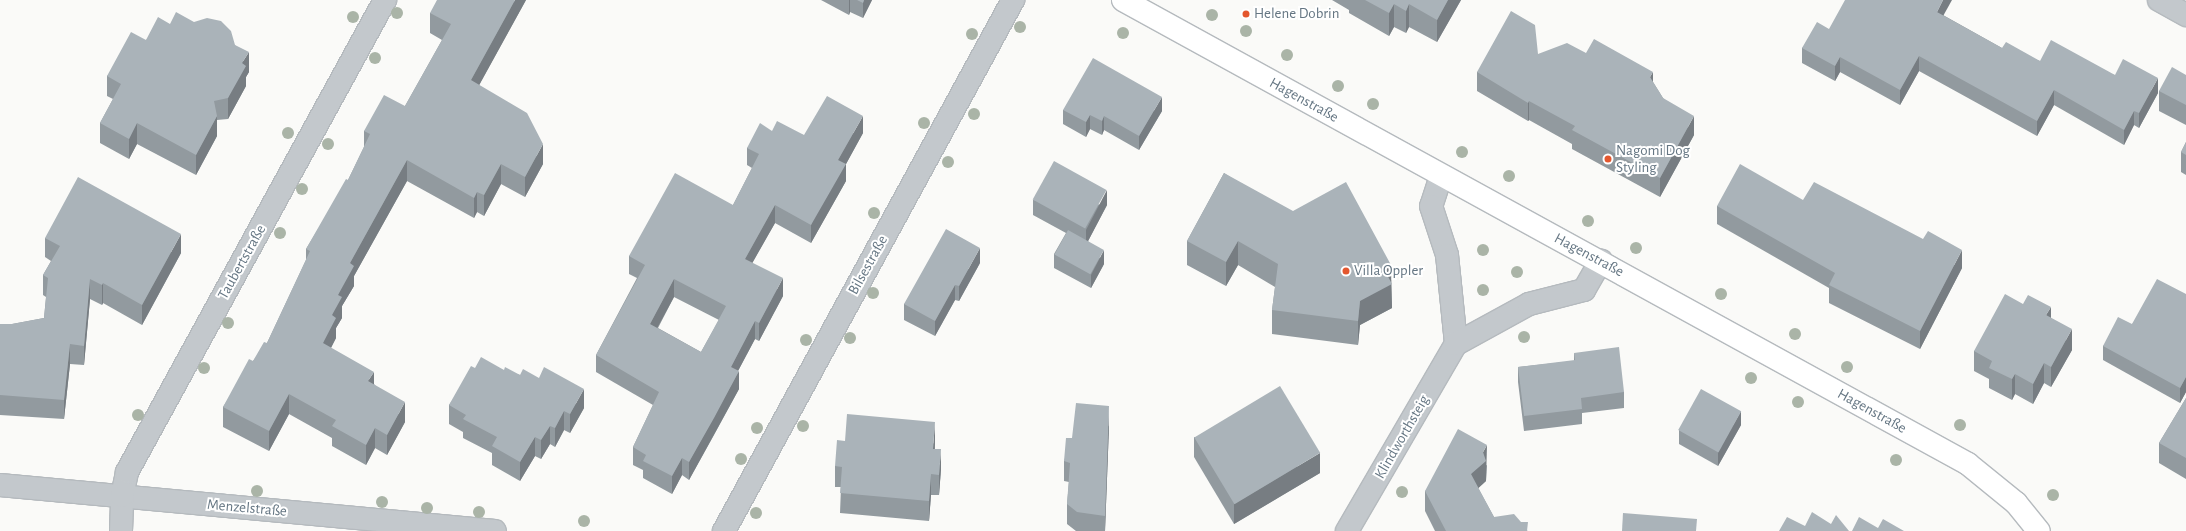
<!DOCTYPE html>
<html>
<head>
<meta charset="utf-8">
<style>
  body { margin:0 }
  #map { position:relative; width:2186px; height:531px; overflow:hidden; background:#fafaf8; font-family:"Alegreya Sans",sans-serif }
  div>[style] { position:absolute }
  .roads { filter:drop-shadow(1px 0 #b5babe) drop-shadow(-1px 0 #b5babe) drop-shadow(0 1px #b5babe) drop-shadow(0 -1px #b5babe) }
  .minor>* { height:22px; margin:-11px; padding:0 11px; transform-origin:11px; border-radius:11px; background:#c3c8cc }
  .major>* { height:22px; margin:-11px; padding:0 11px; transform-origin:11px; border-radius:11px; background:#fff }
  .trees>* { width:12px; height:12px; margin:-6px; border-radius:50%; background:#aab4a7 }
  .wall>* { inset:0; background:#929a9f }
  .shaded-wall>* { inset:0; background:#777d82 }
  .building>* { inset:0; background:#aab3b9; transform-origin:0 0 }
  .dots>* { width:11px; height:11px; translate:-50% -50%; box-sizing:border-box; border:2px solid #fff; border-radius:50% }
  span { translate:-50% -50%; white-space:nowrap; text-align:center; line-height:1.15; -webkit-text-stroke:4px #fff; paint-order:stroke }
  .poi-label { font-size:15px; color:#657683 }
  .left { translate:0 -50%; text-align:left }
  .street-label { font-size:15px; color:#657683 }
</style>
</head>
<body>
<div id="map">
  <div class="roads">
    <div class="minor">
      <i style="left:2159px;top:0;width:31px;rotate:29deg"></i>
      <i style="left:1441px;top:176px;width:32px;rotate:108deg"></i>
      <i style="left:1431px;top:206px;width:52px;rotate:71.9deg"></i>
      <i style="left:1447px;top:255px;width:89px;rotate:84.2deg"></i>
      <i style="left:0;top:485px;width:497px;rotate:5.3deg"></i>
      <i style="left:121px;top:531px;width:35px;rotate:-88deg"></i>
      <i style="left:122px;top:496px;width:25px;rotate:-78deg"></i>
      <i style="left:127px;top:472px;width:538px;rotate:-61.34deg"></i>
      <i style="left:724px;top:531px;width:605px;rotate:-61.44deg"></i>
      <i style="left:1347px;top:531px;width:216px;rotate:-59.8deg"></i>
      <i style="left:1456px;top:344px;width:83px;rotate:-28.7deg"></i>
      <i style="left:1529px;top:304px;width:57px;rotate:-14.3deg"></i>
      <i style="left:1584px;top:290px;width:34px;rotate:-60deg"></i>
    </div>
    <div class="major">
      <i style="left:1123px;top:0;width:964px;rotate:28.77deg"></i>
      <i style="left:1968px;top:464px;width:62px;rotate:39.1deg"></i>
      <i style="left:2016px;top:503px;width:36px;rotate:51deg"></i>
    </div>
  </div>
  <div class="trees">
    <i style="left:397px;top:13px"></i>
    <i style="left:1212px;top:15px"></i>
    <i style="left:353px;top:17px"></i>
    <i style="left:1020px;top:27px"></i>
    <i style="left:1246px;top:31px"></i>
    <i style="left:1123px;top:33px"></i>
    <i style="left:972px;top:34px"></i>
    <i style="left:1287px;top:55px"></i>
    <i style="left:375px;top:58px"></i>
    <i style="left:1338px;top:86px"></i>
    <i style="left:1373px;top:104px"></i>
    <i style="left:974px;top:114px"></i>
    <i style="left:924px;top:123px"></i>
    <i style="left:288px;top:133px"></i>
    <i style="left:328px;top:144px"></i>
    <i style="left:1462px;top:152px"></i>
    <i style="left:948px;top:162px"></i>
    <i style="left:1509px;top:176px"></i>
    <i style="left:302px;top:189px"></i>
    <i style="left:874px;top:213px"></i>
    <i style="left:1588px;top:221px"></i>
    <i style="left:280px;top:233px"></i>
    <i style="left:1636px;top:248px"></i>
    <i style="left:1483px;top:250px"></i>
    <i style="left:1517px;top:272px"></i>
    <i style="left:1483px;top:290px"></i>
    <i style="left:873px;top:293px"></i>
    <i style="left:1721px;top:294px"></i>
    <i style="left:228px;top:323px"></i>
    <i style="left:1795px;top:334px"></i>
    <i style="left:1524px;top:337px"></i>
    <i style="left:850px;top:338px"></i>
    <i style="left:806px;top:340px"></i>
    <i style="left:1847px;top:367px"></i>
    <i style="left:204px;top:368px"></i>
    <i style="left:1751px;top:378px"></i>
    <i style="left:1798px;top:402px"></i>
    <i style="left:138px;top:415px"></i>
    <i style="left:1960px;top:425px"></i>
    <i style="left:803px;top:426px"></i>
    <i style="left:757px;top:428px"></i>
    <i style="left:741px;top:459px"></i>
    <i style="left:1896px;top:460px"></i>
    <i style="left:257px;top:491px"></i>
    <i style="left:1402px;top:492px"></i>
    <i style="left:2053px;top:495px"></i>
    <i style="left:382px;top:502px"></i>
    <i style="left:427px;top:508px"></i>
    <i style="left:479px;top:512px"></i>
    <i style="left:756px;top:513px"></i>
    <i style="left:584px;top:521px"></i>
  </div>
  <div class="wall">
    <i style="clip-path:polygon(526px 0,479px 85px,543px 164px,525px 197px,501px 184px,484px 216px,477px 212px,474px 218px,407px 181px,354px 276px,354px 286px,342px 306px,342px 318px,336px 328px,336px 338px,331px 348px,374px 384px,405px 422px,387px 455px,375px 448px,366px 465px,332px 446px,332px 438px,289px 414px,269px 451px,223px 427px,223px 407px,253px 361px,267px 343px,306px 260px,306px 249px,348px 180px,364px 147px,364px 131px,405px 106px,442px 40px,430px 33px,430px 13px)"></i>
    <i style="clip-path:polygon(821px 0,872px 0,863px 18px,850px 12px,849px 15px)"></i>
    <i style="clip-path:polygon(1332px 0,1461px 0,1437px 42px,1409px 27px,1406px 33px,1394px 27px,1389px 36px,1349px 13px,1349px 10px)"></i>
    <i style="clip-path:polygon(1943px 15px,2002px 48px,2040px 61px,2115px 75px,2158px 93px,2139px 128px,2134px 125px,2124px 145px,2054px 105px,2037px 136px,1919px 71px,1900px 105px,1840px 72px,1835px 81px,1802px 63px,1802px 48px,1829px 29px)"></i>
    <i style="clip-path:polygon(194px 22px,235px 45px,249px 72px,246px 77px,246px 86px,228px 119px,217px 120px,217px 136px,196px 175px,137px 144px,129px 159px,100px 143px,100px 123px,113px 99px,107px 96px,107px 76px,146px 40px,170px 24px)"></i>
    <i style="clip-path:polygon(1586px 53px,1653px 82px,1663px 98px,1694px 135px,1660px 197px,1572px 149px,1572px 144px,1529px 120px,1528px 121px,1477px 91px,1477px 72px,1538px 54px)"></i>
    <i style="clip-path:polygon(2186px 75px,2186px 125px,2159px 111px,2159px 91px)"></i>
    <i style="clip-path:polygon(1063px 110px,1162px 111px,1139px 150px,1104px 130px,1102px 135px,1090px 129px,1086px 137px,1063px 124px)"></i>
    <i style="clip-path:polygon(evenodd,772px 131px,804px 135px,863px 133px,846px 164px,846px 181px,811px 243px,775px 223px,752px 263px,783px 296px,759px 341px,755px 339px,738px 371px,739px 389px,714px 435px,689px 480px,682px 475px,672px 494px,643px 478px,643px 470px,633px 465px,633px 447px,653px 405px,596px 372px,596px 355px,637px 278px,629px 274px,629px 256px,733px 205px,752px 168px,747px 165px,747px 148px,772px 131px,674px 297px,719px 320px,701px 352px,658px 328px,674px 297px)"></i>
    <i style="clip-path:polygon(2186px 142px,2186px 175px,2181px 172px,2181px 152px)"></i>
    <i style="clip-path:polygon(1224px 173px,1391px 282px,1392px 308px,1360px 325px,1358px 345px,1272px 334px,1272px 310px,1275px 287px,1238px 265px,1226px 286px,1187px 265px,1187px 241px)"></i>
    <i style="clip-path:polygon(1033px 200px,1107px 205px,1088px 241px,1104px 264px,1091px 288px,1054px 268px,1054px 254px,1066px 233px,1033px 215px)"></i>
    <i style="clip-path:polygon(1803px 200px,1962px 268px,1920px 349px,1829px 303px,1829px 288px,1717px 224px,1717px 206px)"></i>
    <i style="clip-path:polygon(45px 238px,181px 253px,142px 325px,103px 303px,102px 305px,90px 299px,84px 365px,70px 364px,64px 419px,0 415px,0 324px,12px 324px,44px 318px,46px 297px,43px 295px,43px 275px,51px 261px,45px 257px)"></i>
    <i style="clip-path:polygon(980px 263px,959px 301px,955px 300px,935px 336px,904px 320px,904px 304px)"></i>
    <i style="clip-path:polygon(2186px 294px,2186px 392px,2180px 403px,2103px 360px,2103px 346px,2132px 324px)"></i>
    <i style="clip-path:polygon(2051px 318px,2072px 350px,2051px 387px,2044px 383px,2033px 404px,2015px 394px,2012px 400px,1989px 388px,1989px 379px,1974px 371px,1974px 351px)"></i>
    <i style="clip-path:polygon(1574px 353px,1624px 392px,1624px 408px,1582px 413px,1582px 424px,1524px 431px,1518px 382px,1518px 367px,1574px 361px)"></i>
    <i style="clip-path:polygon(475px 368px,504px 370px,520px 375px,584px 408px,570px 433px,564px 430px,555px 447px,550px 444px,541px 459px,535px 456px,520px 481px,492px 465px,492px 453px,463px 438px,463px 432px,449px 424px,449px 405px)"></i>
    <i style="clip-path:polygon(2186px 398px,2186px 479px,2159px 463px,2159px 443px)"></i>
    <i style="clip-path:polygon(1741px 425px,1718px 466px,1679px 444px,1679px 430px)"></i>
    <i style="clip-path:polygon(1109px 426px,1105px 531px,1076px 531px,1067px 524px,1067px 504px,1069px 482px,1064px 481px,1064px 461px,1072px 438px)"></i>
    <i style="clip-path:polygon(1194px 437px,1320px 473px,1234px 524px,1194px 457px)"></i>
    <i style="clip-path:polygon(935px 443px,935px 449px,941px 469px,939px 495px,931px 495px,929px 521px,840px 513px,841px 487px,835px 487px,835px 466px)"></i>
    <i style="clip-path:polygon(1487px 465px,1486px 481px,1478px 488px,1494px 517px,1528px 531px,1435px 531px,1425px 511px,1425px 491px)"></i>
  </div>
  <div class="shaded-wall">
    <i style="clip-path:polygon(515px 0,526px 0,471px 100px,471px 80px)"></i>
    <i style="clip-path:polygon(849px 0,850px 0,850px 12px,849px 15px)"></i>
    <i style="clip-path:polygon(864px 0,872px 0,863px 18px,863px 3px)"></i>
    <i style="clip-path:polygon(1448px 0,1461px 0,1437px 42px,1437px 20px)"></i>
    <i style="clip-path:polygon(1943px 0,1952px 0,1937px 27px,1937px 12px)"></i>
    <i style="clip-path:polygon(1394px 4px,1394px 27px,1389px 36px,1389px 13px)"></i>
    <i style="clip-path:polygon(1409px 4px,1409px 27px,1406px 33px,1406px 11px)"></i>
    <i style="clip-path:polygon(249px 52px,249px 72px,246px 77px,246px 86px,228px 119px,228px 98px,242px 63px)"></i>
    <i style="clip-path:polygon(1919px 56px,1919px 71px,1900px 105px,1900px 90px)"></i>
    <i style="clip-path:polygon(1840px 57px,1840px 72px,1835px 81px,1835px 66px)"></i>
    <i style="clip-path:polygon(1653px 72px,1653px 91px,1650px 77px)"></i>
    <i style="clip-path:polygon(2158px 78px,2158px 93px,2139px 128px,2139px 113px)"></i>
    <i style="clip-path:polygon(2054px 90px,2054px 105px,2037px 136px,2037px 121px)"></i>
    <i style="clip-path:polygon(1162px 97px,1162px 111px,1139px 150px,1139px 136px)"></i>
    <i style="clip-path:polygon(1529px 101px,1529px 120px,1528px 121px,1528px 103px)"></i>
    <i style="clip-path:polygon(2134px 111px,2134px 125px,2124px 145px,2124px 130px)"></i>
    <i style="clip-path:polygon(1090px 115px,1090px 129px,1086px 137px,1086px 122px)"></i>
    <i style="clip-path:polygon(217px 116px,217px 136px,196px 175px,196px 155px)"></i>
    <i style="clip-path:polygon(863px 116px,863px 133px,846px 164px,846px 181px,811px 243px,811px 225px,838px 160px)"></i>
    <i style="clip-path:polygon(1104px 116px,1104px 130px,1102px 135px,1102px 121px)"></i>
    <i style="clip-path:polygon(1694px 116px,1694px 135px,1660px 197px,1660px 178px)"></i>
    <i style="clip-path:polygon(137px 123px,137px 144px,129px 159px,129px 139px)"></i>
    <i style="clip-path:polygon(543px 144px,543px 164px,525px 197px,525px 177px)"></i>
    <i style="clip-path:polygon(407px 160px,407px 181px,354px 276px,354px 286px,342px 306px,342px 318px,336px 328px,336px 338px,323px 363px,323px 343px,332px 315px,338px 295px,350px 263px)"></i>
    <i style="clip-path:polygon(501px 164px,501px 184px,484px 216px,484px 195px)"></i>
    <i style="clip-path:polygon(1107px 190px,1107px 205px,1086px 245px,1086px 230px)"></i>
    <i style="clip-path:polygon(477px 192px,477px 212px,474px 218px,474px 198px)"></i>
    <i style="clip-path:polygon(775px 205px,775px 223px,745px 276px,745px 259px)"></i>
    <i style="clip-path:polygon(181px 234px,181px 253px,142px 325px,142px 305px)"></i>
    <i style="clip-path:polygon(1238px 241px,1238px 265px,1226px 286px,1226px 262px)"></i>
    <i style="clip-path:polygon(980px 248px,980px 263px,959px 301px,959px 286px)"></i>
    <i style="clip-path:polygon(1104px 250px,1104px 264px,1091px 288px,1091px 275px)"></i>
    <i style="clip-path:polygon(1962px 250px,1962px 268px,1920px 349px,1920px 331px)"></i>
    <i style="clip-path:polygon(1391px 265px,1392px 308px,1360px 325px,1358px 345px,1358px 321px,1360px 301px,1384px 269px)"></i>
    <i style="clip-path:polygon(783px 278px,783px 296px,759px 341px,759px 323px)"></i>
    <i style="clip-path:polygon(90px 279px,90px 299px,84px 365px,84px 346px)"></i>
    <i style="clip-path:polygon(674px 279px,674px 297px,650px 341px,650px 324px)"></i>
    <i style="clip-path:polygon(103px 283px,103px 303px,102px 305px,102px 285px)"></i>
    <i style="clip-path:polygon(955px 285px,955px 300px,935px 336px,935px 321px)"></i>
    <i style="clip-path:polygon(2051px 307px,2051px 328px,2046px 315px)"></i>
    <i style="clip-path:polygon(755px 321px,755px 339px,731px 384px,731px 367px)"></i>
    <i style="clip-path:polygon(2072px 329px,2072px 350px,2051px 387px,2051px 367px)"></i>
    <i style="clip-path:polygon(70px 344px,70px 364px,64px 419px,64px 400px)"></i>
    <i style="clip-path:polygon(2044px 363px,2044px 383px,2033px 404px,2033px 384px)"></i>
    <i style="clip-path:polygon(739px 371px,739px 389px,689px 480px,689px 462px)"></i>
    <i style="clip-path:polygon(374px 372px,374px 392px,368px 381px)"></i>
    <i style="clip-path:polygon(2015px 374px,2015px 394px,2012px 400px,2012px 379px)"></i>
    <i style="clip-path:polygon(2186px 377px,2186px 392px,2180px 403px,2180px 388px)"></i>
    <i style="clip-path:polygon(584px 389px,584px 408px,570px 433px,570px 414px)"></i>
    <i style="clip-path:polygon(289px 394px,289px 414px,269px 451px,269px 431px)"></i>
    <i style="clip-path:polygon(405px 402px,405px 422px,387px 455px,387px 435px)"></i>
    <i style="clip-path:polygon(1109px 406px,1109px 426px,1105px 531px,1105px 516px)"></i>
    <i style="clip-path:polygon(564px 411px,564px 430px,555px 447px,555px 428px)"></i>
    <i style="clip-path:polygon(1741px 411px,1741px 425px,1718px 466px,1718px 452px)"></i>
    <i style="clip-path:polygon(935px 422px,935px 443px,933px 469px,933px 449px)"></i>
    <i style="clip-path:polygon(550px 426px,550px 444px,541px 459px,541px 440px)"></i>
    <i style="clip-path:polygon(375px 428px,375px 448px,366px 465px,366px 445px)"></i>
    <i style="clip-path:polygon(535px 437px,535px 456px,520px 481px,520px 462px)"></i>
    <i style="clip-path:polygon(1487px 445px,1486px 481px,1471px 495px,1471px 474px)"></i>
    <i style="clip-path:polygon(941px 449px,941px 469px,939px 495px,939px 475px)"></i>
    <i style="clip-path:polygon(1320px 453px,1320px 473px,1234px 524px,1234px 504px)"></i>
    <i style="clip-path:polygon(682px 458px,682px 475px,672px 494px,672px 476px)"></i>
    <i style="clip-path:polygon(931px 474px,931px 495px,929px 521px,929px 501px)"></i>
  </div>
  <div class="building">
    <i style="clip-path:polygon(437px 0,515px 0,471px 80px,527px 113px,543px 144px,525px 177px,501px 164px,484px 195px,477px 192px,474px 198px,407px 160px,350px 263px,354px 266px,338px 295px,342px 297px,332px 315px,336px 318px,323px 343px,374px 372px,368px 381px,405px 402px,387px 435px,375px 428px,366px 445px,332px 426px,336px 420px,289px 394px,269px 431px,223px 407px,249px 359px,253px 361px,264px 342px,267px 343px,310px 251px,306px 249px,346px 179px,348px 180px,370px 134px,364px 131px,384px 95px,405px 106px,451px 24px,430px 13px)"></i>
    <i style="clip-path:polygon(857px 0,864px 0,863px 3px)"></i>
    <i style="clip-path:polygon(1365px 0,1448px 0,1437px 20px,1409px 4px,1406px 11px,1394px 4px,1389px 13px)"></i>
    <i style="clip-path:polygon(1845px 0,1943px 0,1937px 12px,2002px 48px,2006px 42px,2040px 61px,2051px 40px,2115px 75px,2123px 59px,2158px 78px,2139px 113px,2134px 111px,2124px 130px,2054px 90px,2037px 121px,1919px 56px,1900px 90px,1840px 57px,1835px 66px,1802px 48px,1817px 22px,1829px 29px)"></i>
    <i style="clip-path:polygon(1511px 11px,1535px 25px,1538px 54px,1567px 43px,1586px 53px,1594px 39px,1653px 72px,1650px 77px,1663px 98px,1694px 116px,1660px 178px,1572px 130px,1575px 126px,1529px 101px,1528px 103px,1477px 72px)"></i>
    <i style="clip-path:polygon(176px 12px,194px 22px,207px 18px,221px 21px,231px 31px,235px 45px,249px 52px,242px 63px,246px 66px,228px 98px,214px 101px,217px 116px,196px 155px,137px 123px,129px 139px,100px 123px,121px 84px,107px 76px,131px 32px,146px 40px,158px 17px,170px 24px)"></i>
    <i style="clip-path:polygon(1093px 58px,1162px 97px,1139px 136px,1104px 116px,1102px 121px,1090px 115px,1086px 122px,1063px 110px)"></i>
    <i style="clip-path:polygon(2172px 67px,2186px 75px,2186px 105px,2159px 91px)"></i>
    <i style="clip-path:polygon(evenodd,827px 96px,863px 116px,838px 160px,846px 164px,811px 225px,775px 205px,745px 259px,783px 278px,759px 323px,755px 321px,731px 367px,739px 371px,714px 418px,689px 462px,682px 458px,672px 476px,643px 461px,646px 455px,633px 447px,659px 392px,596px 355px,645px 265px,629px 256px,675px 173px,733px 205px,759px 154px,747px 148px,760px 123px,772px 131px,777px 121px,804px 135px,827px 96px,674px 279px,726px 306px,701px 352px,650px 324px,674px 279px)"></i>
    <i style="clip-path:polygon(2186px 142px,2186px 155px,2181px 152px)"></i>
    <i style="left:1054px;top:161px;width:60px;height:44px;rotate:29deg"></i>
    <i style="clip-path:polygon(1740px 164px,1803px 200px,1814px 182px,1923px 239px,1928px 231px,1962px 250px,1920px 331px,1829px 285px,1835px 273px,1717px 206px)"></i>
    <i style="clip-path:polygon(1224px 173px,1293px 211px,1346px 182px,1391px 265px,1384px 269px,1392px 284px,1360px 301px,1358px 321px,1272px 310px,1278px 264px,1238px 241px,1226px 262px,1187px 241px)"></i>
    <i style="clip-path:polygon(78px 177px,181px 234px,142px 305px,103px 283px,102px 285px,90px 279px,84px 346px,70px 344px,64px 400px,0 395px,0 324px,12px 324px,44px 318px,48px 278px,43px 275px,60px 246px,45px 238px)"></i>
    <i style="clip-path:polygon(946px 229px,980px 248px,959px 286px,955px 285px,935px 321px,904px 304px)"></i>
    <i style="left:1068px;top:230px;width:41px;height:28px;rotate:29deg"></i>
    <i style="clip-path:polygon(2157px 279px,2186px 294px,2186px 377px,2180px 388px,2103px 346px,2118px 317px,2132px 324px)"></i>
    <i style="clip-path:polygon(2005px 294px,2023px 304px,2028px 295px,2051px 307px,2046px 315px,2072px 329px,2051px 367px,2044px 363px,2033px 384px,2015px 374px,2012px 379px,1989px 368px,1992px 361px,1974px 351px)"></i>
    <i style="clip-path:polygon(1619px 347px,1624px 392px,1581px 398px,1582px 409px,1524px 416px,1518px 367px,1575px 360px,1574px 353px)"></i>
    <i style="clip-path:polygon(481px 357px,504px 370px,505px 367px,520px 375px,523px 369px,539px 378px,544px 367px,584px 389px,570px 414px,564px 411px,555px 428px,550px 426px,541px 440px,535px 437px,520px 462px,492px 446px,497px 437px,463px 419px,466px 415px,449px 405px,471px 366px,475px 368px)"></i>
    <i style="left:1280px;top:386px;width:78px;height:100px;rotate:59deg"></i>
    <i style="left:1701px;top:389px;width:46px;height:47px;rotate:29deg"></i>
    <i style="clip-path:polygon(2186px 398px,2186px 458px,2159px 443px)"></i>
    <i style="clip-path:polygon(1076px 403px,1109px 406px,1105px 516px,1077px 512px,1067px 504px,1070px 463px,1064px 461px,1066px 438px,1072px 438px)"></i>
    <i style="clip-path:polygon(847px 414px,935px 422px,933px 449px,941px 449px,939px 475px,931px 474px,929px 501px,840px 493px,842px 467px,835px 466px,837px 440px,845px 441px)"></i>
    <i style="clip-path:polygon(1458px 429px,1487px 445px,1483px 452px,1486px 461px,1471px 474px,1494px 517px,1514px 514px,1521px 522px,1528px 522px,1527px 531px,1446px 531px,1425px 491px)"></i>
    <i style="clip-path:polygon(1812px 512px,1831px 524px,1836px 515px,1849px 531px,1779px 531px,1787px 517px,1805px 526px)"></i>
    <i style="clip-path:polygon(1623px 513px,1697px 519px,1696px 531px,1622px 531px)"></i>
    <i style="clip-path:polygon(1859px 517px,1878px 528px,1883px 519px,1904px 531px,1852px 531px)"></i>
  </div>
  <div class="dots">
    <i style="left:1246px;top:14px;background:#e4572e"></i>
    <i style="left:1608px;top:159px;background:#e4572e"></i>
    <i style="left:1346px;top:271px;background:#e4572e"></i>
  </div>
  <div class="poi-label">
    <span class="left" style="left:1254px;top:14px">Helene Dobrin</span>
    <span class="left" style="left:1616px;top:159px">Nagomi Dog<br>Styling</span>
    <span class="left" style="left:1354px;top:271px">Villa Oppler</span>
  </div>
  <div class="street-label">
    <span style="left:1304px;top:100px;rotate:29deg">Hagenstraße</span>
    <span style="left:1589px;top:255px;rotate:28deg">Hagenstraße</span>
    <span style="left:242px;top:262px;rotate:-61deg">Taubertstraße</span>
    <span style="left:868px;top:265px;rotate:-61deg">Bilsestraße</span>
    <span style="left:1872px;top:411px;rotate:29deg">Hagenstraße</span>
    <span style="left:1402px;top:437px;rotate:-60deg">Klindworthsteig</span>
    <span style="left:247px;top:508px;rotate:5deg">Menzelstraße</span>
  </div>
</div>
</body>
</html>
